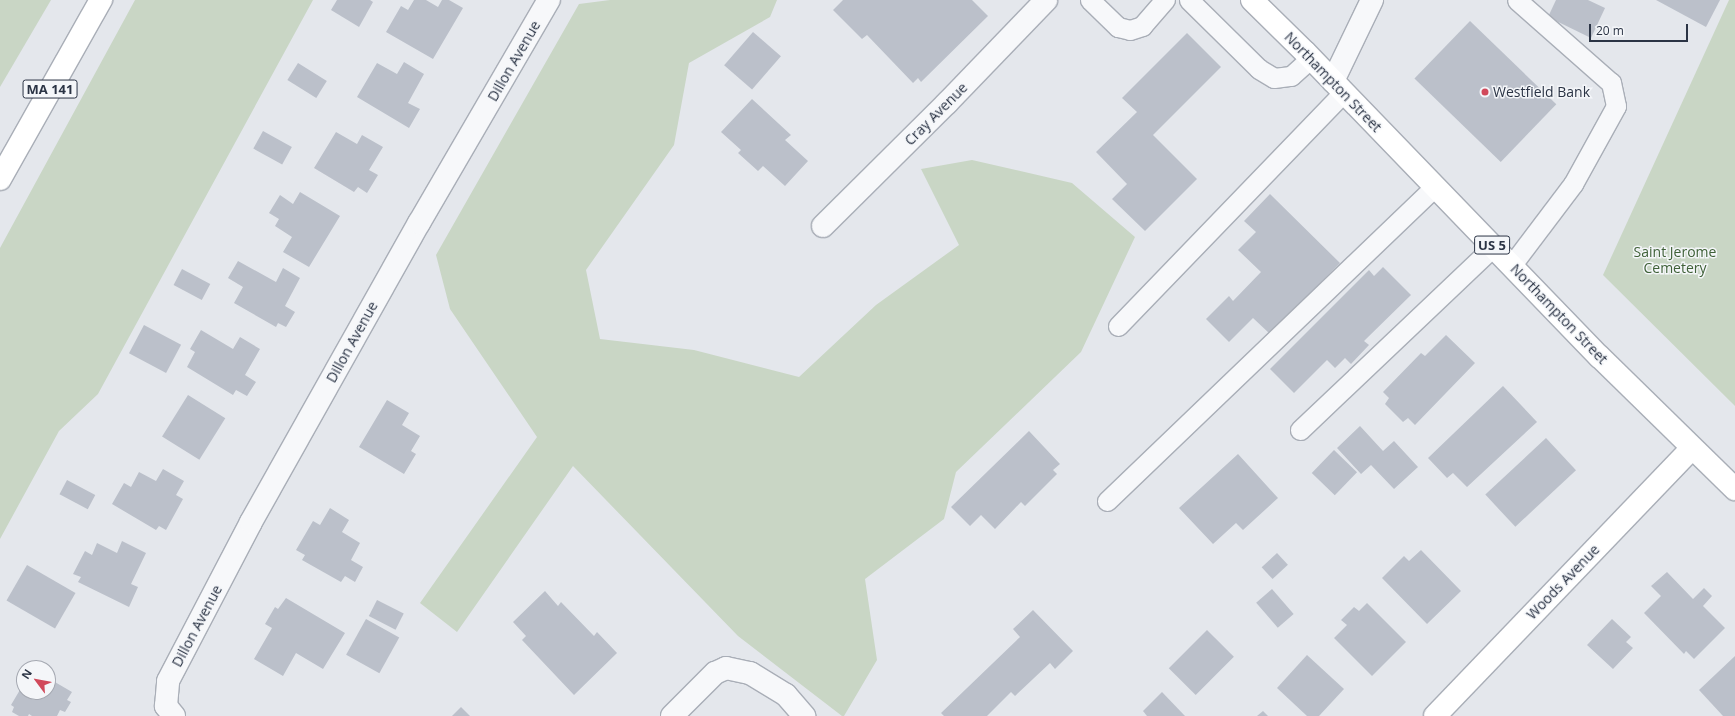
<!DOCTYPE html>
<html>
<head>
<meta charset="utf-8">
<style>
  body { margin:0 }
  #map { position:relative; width:1735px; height:716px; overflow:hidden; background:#e4e7ec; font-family:"Open Sans",sans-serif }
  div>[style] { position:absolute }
  .green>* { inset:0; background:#c9d6c5 }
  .building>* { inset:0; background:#bbc0ca; transform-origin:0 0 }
  .roads { filter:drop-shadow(1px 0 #a9aeb7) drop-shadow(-1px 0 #a9aeb7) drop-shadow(0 1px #a9aeb7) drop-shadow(0 -1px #a9aeb7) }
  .lane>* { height:19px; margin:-9.5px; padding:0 9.5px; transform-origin:9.5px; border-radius:9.5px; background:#f7f8fa }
  .street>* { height:22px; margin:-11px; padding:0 11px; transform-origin:11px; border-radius:11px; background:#f7f8fa }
  .secondary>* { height:22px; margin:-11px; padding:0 11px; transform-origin:11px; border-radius:11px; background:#fff }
  .primary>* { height:22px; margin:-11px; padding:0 11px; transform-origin:11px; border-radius:11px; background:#fff }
  .dots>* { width:11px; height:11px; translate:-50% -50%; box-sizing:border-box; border:2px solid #f4f6f9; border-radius:50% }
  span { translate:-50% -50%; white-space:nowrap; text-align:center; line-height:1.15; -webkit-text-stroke:3px #f4f6f9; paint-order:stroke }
  .shield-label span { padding:1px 3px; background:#f4f6f9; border:1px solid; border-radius:3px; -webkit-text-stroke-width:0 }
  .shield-label { font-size:13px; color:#2b3445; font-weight:700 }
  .street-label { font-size:14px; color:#2b3445 }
  .poi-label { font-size:14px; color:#2b3445 }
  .left { translate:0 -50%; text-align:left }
  .park-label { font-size:14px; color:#3f6138 }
  .north { position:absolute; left:16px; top:660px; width:40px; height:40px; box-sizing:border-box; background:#f4f6f9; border:1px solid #a4a8b1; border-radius:50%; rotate:302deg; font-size:11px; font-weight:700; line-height:16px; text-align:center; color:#2b3445 }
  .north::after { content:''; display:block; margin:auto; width:14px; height:18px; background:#d1495b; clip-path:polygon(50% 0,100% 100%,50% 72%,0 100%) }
  .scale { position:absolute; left:1589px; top:24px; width:99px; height:18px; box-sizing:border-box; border:2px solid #2b3445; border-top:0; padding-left:5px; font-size:12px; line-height:14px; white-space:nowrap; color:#2b3445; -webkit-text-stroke:3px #f4f6f9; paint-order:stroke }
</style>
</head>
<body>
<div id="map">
  <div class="green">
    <i style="clip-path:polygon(0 0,51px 0,0 87px)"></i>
    <i style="clip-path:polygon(135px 0,313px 0,98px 394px,59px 431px,0 539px,0 248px)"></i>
    <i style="clip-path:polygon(610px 0,777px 0,770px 17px,689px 63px,674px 145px,586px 270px,600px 339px,694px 350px,799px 377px,876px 305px,959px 245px,921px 169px,972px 160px,1072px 183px,1135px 237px,1081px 352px,956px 472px,944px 519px,865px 579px,877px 660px,844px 716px,842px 716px,738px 636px,573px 466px,457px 632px,420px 603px,537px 437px,450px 309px,436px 255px,579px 4px)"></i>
    <i style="clip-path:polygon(1729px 0,1735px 0,1735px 406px,1603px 275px)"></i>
  </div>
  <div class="building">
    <i style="clip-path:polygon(337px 0,370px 0,373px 2px,359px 27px,331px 10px)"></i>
    <i style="clip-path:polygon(414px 0,426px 0,438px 7px,442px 0,449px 0,463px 8px,433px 59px,386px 32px,401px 6px,408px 10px)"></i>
    <i style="clip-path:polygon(843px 0,972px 0,988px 16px,921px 82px,918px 78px,913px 83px,867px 35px,862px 39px,833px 10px)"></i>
    <i style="clip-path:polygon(1556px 0,1588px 0,1605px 8px,1591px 38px,1548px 17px)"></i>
    <i style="clip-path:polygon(1656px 0,1720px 0,1706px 27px)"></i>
    <i style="left:1470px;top:21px;width:120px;height:80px;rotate:44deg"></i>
    <i style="left:753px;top:32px;width:37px;height:44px;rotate:41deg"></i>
    <i style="clip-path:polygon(1187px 33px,1221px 67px,1153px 135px,1197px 179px,1145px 231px,1112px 199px,1127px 184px,1096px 152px,1137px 112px,1122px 98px)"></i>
    <i style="clip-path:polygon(404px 62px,424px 74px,408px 103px,420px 109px,409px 128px,357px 97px,377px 63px,397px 74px)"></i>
    <i style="left:298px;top:63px;width:34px;height:20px;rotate:32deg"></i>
    <i style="clip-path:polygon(752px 99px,791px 135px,785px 140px,808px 161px,785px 186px,763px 166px,758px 171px,738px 153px,741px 150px,721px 132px)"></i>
    <i style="left:263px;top:131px;width:33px;height:20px;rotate:29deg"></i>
    <i style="clip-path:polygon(336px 132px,357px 144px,362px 135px,383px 147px,369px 170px,378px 175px,367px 193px,358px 187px,354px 192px,314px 168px)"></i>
    <i style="clip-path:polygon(300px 192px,340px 216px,309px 267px,283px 252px,292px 237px,275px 226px,279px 219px,269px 213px,280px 195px,293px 204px)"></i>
    <i style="clip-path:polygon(1270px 194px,1340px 263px,1270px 334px,1253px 318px,1229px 342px,1206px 319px,1229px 296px,1233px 301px,1261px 272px,1238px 250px,1256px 232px,1244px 221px)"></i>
    <i style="clip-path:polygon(238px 261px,276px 282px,283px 268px,300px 278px,285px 306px,295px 312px,286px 327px,278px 323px,276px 327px,234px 303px,243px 287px,228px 278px)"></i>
    <i style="clip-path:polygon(1383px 267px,1411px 295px,1364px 341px,1369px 345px,1351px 364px,1345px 358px,1335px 368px,1327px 360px,1294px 393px,1270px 369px,1369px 270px,1374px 276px)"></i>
    <i style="left:182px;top:269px;width:32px;height:18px;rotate:28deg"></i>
    <i style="left:144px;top:325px;width:42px;height:32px;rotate:28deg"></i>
    <i style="clip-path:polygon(201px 330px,233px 349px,240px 337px,260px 349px,245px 375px,256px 382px,247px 396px,236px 390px,233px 395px,187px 367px,195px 352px,190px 349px)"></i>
    <i style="clip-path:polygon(1446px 335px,1475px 363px,1415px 425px,1408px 418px,1403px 422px,1385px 404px,1389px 398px,1383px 392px,1421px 353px,1425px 356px)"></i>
    <i style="clip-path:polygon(1503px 386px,1537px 422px,1467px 487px,1453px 473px,1447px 478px,1428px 458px)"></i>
    <i style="left:188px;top:395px;width:44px;height:49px;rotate:32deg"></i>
    <i style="clip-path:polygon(387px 400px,409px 413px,402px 425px,420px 436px,411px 451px,416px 454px,404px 474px,359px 447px)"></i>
    <i style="clip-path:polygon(1360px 426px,1383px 451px,1394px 441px,1418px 467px,1394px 489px,1371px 465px,1361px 474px,1337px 448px)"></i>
    <i style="clip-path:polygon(1029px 431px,1060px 464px,1053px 470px,1057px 474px,1025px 506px,1021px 502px,995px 529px,981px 515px,970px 526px,951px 507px)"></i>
    <i style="left:1546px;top:438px;width:44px;height:83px;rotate:47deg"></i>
    <i style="left:1334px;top:450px;width:32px;height:32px;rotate:44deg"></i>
    <i style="clip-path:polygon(1238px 454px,1278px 498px,1243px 530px,1236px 523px,1213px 544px,1179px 508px)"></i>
    <i style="clip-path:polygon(163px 469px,184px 481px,176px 495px,183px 499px,166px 530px,159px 526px,156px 530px,112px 504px,124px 483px,131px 487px,139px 472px,156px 481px)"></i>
    <i style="left:67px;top:480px;width:32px;height:16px;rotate:28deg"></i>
    <i style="clip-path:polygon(330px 508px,349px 520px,342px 532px,360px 543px,351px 560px,363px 567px,355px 582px,345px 576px,341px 582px,302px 560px,305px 555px,296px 550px,313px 521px,320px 525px)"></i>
    <i style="clip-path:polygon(122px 541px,146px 553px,131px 584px,138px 587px,129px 607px,78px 582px,81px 577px,73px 574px,85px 551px,92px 555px,97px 543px,117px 553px)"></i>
    <i style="clip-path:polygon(1421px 550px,1461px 591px,1427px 624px,1382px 578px,1404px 556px,1409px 561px)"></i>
    <i style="left:1277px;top:553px;width:16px;height:21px;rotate:47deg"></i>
    <i style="left:27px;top:565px;width:56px;height:41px;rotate:30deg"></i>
    <i style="clip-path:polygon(1667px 572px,1693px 599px,1704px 588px,1712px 596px,1703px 606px,1725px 628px,1694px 659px,1686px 651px,1684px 654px,1644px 613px,1661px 596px,1651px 586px)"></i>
    <i style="left:1272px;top:589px;width:33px;height:21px;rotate:49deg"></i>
    <i style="clip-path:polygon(545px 591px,558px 606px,561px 602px,594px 636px,597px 632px,617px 653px,574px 695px,522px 640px,526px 636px,513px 622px)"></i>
    <i style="clip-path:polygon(286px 598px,345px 633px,323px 669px,296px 653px,283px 676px,254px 659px,272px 628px,265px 624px,275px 607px,278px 609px)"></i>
    <i style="left:377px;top:600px;width:30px;height:18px;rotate:27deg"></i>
    <i style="clip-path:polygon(1367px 603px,1406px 642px,1372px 676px,1334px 638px,1347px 625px,1341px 620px,1354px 607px,1359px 611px)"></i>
    <i style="clip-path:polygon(1033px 610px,1073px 651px,1055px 669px,1050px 663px,1015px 696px,1011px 692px,987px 716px,944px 716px,941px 713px,1020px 637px,1013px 629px)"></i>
    <i style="left:366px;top:619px;width:38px;height:41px;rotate:29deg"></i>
    <i style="clip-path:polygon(1612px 619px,1631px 637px,1626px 642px,1633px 648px,1613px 669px,1587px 645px)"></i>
    <i style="left:1207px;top:630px;width:38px;height:54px;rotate:45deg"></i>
    <i style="clip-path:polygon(1307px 655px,1344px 689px,1319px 716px,1307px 716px,1277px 688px)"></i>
    <i style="clip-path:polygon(1735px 656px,1735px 716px,1723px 716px,1699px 690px)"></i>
    <i style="clip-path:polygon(48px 678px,72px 692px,67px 700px,71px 702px,65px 712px,60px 710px,57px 716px,32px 716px,29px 714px,28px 716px,19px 716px,12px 712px,14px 707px,11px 705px,24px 683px,24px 692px,48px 692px)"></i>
    <i style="clip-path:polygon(1162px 692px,1185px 716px,1147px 716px,1143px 711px)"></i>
    <i style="clip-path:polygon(461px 707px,470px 716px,452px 716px)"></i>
    <i style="clip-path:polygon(1263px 711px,1268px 716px,1257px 716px)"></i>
  </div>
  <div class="roads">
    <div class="lane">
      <i style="left:1090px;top:0;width:39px;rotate:44deg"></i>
      <i style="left:1118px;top:27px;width:12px;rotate:14deg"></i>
      <i style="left:1130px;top:30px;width:13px;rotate:-18deg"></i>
      <i style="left:1142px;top:26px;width:35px;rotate:-49deg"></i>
      <i style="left:1189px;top:0;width:98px;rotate:44.6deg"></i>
      <i style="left:1259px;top:69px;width:17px;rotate:31deg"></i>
      <i style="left:1274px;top:78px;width:17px;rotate:-7deg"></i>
      <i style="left:1291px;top:76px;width:27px;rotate:-42deg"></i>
      <i style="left:1511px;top:266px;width:103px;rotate:-52.9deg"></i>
      <i style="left:1573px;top:184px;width:89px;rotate:-61.1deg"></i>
      <i style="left:1616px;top:106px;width:24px;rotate:-102deg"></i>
      <i style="left:1611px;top:83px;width:125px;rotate:-138.6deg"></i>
      <i style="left:1118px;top:326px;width:325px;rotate:-46deg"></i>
      <i style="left:1300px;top:430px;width:266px;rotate:-43.5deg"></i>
      <i style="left:1107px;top:501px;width:455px;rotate:-43.8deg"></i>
    </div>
    <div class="street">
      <i style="left:1333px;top:81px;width:90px;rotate:-64.3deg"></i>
      <i style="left:823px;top:226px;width:175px;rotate:-44.8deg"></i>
      <i style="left:947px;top:103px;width:143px;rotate:-46.1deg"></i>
      <i style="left:174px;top:716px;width:13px;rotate:-129deg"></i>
      <i style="left:166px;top:706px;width:25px;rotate:-85deg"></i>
      <i style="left:168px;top:681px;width:179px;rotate:-62.4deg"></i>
      <i style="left:251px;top:522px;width:343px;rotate:-60.7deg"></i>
      <i style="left:419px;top:223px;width:258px;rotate:-59.8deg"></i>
      <i style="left:672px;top:716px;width:61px;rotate:-45deg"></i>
      <i style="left:715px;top:673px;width:12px;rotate:-24deg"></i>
      <i style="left:726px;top:668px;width:25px;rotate:12deg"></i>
      <i style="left:750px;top:673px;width:42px;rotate:31.4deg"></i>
      <i style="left:786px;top:695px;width:28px;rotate:49deg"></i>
    </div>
    <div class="secondary">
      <i style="left:1435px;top:716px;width:371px;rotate:-46.2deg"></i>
    </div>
    <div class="primary">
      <i style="left:1252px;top:0;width:74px;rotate:44.5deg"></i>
      <i style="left:1305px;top:52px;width:424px;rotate:46deg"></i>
      <i style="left:1600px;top:357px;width:189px;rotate:44.4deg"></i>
      <i style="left:0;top:179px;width:206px;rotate:-60.6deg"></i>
    </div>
  </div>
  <div class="dots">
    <i style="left:1485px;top:92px;background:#d1495b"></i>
  </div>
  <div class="shield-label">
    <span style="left:50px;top:89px">MA 141</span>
    <span style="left:1492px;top:245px">US 5</span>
  </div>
  <div class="street-label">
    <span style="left:514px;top:61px;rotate:-60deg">Dillon Avenue</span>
    <span style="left:1333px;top:82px;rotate:46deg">Northampton Street</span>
    <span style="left:936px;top:114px;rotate:-45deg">Cray Avenue</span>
    <span style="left:1559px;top:314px;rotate:46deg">Northampton Street</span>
    <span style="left:352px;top:342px;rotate:-61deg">Dillon Avenue</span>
    <span style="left:1563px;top:582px;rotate:-46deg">Woods Avenue</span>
    <span style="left:197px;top:626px;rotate:-62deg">Dillon Avenue</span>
  </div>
  <div class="poi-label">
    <span class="left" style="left:1493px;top:92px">Westfield Bank</span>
  </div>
  <div class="park-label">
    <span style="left:1675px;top:260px">Saint Jerome<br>Cemetery</span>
  </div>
  <div class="north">N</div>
  <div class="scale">20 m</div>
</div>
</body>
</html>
